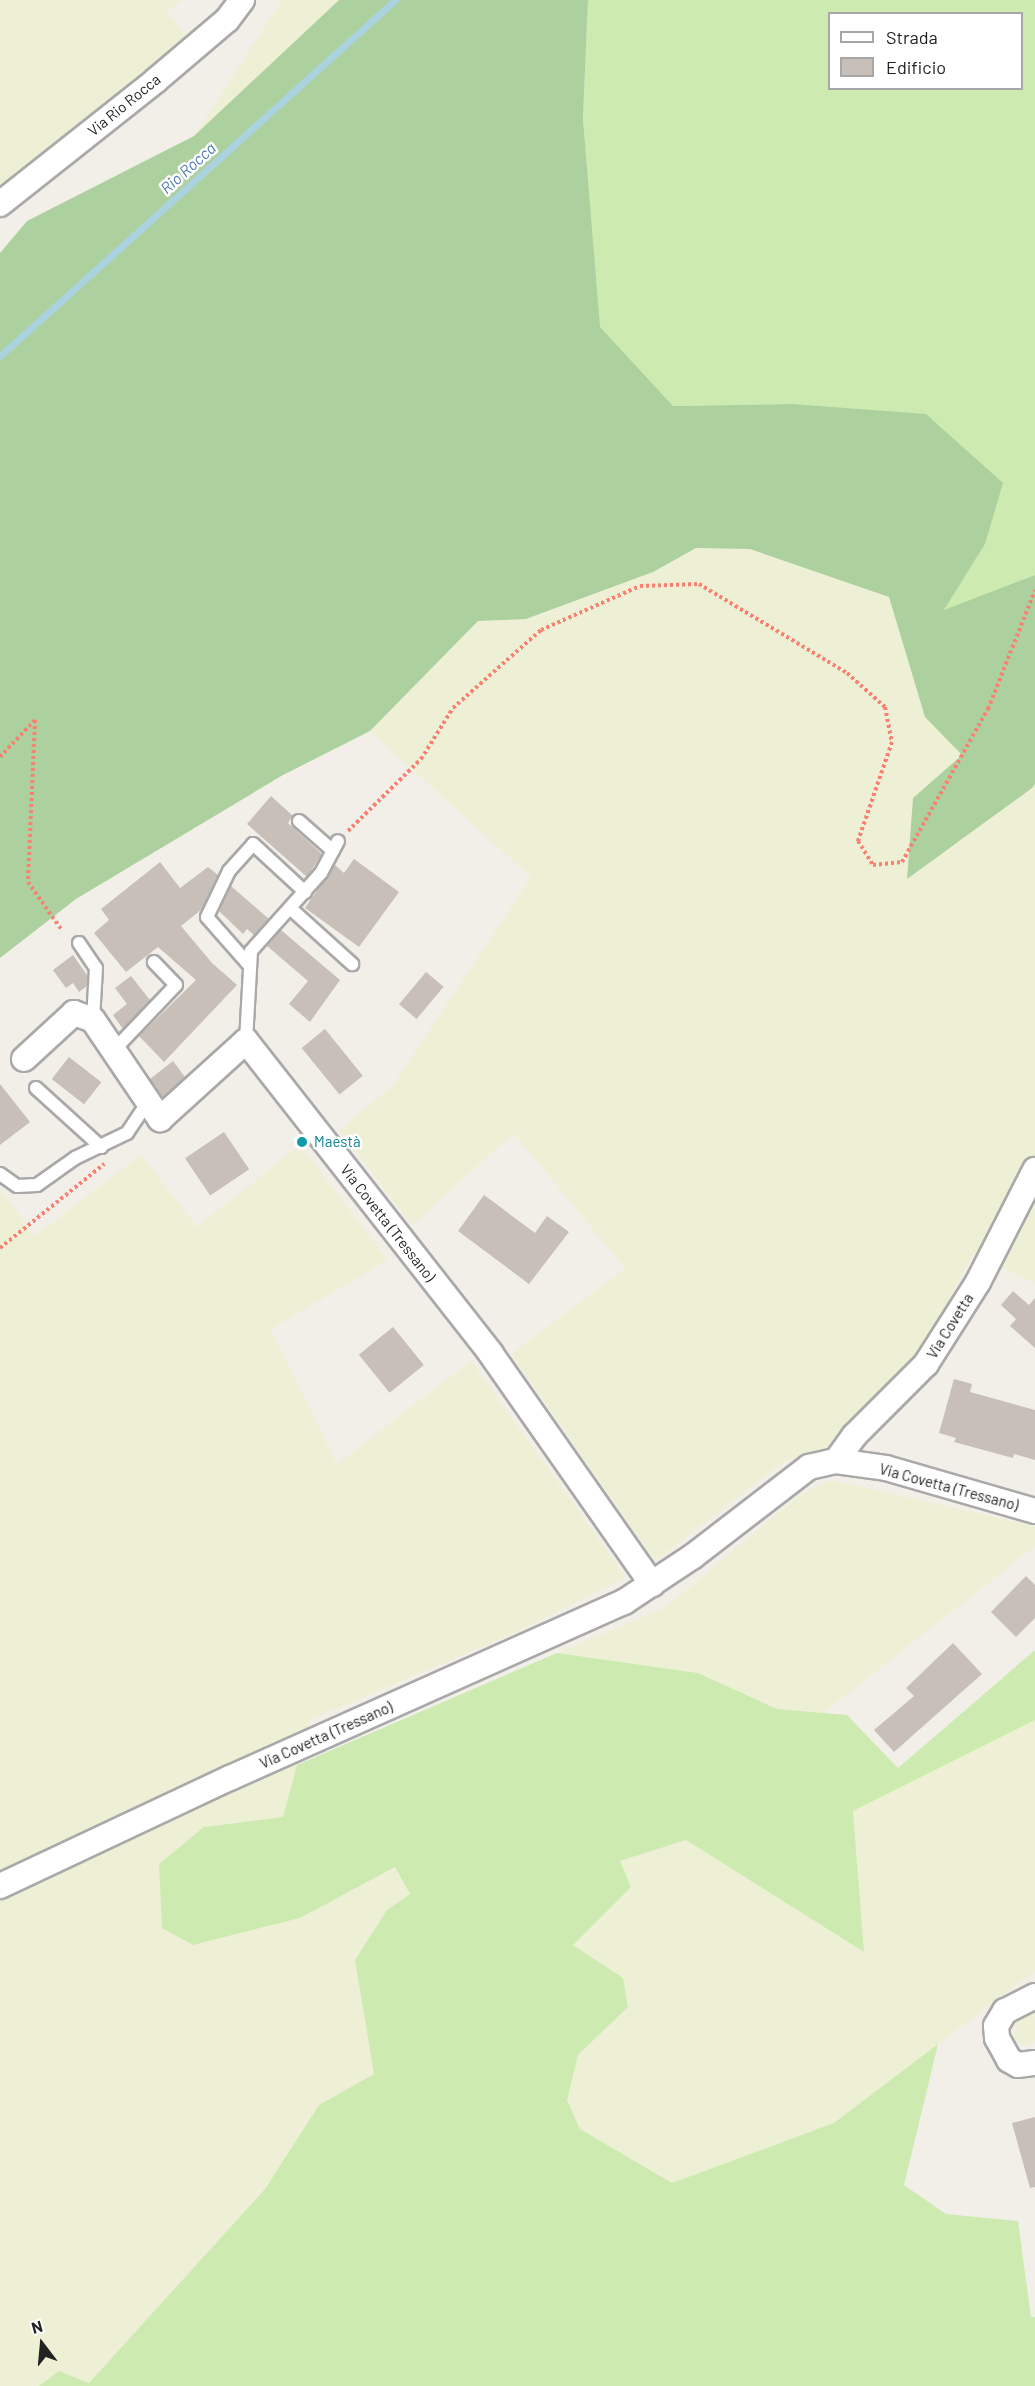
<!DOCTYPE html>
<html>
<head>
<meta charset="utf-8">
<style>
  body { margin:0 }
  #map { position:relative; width:1035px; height:2386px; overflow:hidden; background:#f2efe9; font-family:Barlow,sans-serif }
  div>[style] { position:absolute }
  .farmland>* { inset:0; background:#eef0d5 }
  .grass>* { inset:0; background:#cdebb0 }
  .forest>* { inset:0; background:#add19e }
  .stream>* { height:7px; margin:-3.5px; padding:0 3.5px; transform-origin:3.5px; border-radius:3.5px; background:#aad3df }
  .building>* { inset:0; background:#c7bfb8; transform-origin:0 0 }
  .path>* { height:4px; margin-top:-2px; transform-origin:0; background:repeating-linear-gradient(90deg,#fa8072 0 3px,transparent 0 6px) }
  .roads { filter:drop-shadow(2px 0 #a9a9a9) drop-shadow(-2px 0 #a9a9a9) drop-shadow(0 2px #a9a9a9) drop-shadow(0 -2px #a9a9a9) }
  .lane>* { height:12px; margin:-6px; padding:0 6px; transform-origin:6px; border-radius:6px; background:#fff }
  .street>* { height:24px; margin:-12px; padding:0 12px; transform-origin:12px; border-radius:12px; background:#fff }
  .dots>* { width:16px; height:16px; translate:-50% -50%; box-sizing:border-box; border:3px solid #fff; border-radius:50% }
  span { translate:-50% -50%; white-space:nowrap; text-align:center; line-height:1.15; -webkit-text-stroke:5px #fff; paint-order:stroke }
  .street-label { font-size:15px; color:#222 }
  .culture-label { font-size:15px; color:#0d838f }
  .left { translate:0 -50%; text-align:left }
  .water-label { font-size:16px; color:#4a7aab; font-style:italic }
  .legend { position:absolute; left:828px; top:12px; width:195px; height:78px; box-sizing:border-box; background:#fff; border:2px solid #a7a7a7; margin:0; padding:8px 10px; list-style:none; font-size:18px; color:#222 }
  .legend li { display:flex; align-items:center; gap:12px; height:30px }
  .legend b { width:30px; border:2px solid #a7a7a7 }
  .north { position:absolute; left:12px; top:2314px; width:60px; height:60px; -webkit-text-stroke:4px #fff; paint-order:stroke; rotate:344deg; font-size:16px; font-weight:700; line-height:24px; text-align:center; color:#222 }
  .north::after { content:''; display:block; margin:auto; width:21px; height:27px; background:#222; clip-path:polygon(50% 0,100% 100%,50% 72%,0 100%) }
</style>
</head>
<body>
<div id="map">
  <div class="farmland">
    <i style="clip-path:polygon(0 0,182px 0,167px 11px,188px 38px,0 186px)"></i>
    <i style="clip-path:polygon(282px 0,339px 0,194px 136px)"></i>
    <i style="clip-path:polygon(696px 548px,750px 549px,889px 597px,925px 717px,962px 755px,913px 798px,907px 879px,1035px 784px,1035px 1284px,973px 1253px,921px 1353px,824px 1453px,785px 1461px,655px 1561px,511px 1354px,625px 1269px,514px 1133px,412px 1225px,339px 1131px,393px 1085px,531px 877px,370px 731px,478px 621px,526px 619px,653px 572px)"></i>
    <i style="clip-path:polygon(300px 1145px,388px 1260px,271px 1329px,337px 1464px,471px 1361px,626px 1577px,515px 1633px,310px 1720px,284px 1817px,204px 1827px,300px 1918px,395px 1867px,410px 1894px,387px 1910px,355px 1960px,374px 2074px,319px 2105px,265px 2189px,89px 2383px,59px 2371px,39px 2386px,0 2386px,0 1188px,35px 1236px,141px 1155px,197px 1227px)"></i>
    <i style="clip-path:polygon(831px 1480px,1035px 1526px,1035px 1546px,823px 1713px,777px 1709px,698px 1673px,557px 1653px,666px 1607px,799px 1495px)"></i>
    <i style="clip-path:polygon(1035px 1720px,1035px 1971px,834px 2123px,672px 2183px,580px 2129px,567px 2100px,578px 2055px,628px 2007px,623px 1978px,573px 1945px,631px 1887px,620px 1861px,686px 1840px,864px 1951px,853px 1811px)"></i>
    <i style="clip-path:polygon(1035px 2011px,1035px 2041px,1025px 2047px,1013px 2039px,1017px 2020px)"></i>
  </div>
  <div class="grass">
    <i style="clip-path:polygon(evenodd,588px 0,1035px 0,1035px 575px,943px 611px,985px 544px,792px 404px,673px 406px,599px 327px,583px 119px,588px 0,830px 14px,1022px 14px,1022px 88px,830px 88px,830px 14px)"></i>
    <i style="clip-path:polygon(1035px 1650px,1035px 1720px,853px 1811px,864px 1952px,686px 1840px,620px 1861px,631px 1887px,573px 1945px,623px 1978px,628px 2007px,578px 2055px,567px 2100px,580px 2129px,672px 2183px,834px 2123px,938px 2044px,904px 2185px,946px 2214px,1018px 2221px,1031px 2317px,1035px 2317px,1035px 2386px,39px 2386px,59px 2371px,89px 2383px,265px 2189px,319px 2105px,374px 2074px,355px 1960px,387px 1910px,410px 1894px,395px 1867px,300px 1918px,193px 1945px,162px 1928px,159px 1864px,204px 1827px,283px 1817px,297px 1765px,557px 1653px,698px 1673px,777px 1709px,847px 1715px,898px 1768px)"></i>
  </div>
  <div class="forest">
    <i style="clip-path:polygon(339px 0,588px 0,583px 119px,600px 327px,673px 406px,792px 404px,926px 414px,1003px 483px,985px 544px,944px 610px,1035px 575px,1035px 784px,1032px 788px,907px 879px,913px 798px,962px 755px,925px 717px,889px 597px,750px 549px,696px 548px,653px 572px,526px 619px,478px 621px,370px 731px,283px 775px,76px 899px,0 958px,0 253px,27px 221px,194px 136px)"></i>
  </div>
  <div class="stream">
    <i style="left:0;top:356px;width:532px;rotate:-42.03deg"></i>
  </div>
  <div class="building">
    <i style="clip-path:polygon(271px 796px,293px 816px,288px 823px,322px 854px,307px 877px,247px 824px)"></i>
    <i style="clip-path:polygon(354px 859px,399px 892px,359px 947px,305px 908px,335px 865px,344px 873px)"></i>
    <i style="clip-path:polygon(160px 862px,180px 888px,208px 867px,218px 875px,201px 910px,181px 926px,212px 963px,237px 985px,164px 1062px,139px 1036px,196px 980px,158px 947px,126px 972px,94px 933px,109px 920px,101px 909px)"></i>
    <i style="clip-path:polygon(231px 886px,269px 919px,254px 935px,247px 929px,243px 934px,219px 911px)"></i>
    <i style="clip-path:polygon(281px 930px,340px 980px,310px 1022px,289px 1004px,308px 981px,267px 946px)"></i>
    <i style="clip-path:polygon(73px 955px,87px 975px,87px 986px,79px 992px,73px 983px,66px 988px,53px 970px)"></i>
    <i style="left:426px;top:972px;width:23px;height:42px;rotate:40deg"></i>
    <i style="clip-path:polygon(131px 976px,150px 1000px,123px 1029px,113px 1015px,127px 1004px,115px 988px)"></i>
    <i style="left:325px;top:1029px;width:60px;height:30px;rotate:51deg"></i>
    <i style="left:69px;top:1057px;width:41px;height:28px;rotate:38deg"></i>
    <i style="clip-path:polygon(173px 1061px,185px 1077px,163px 1097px,150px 1079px)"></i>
    <i style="clip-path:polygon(0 1084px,30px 1122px,0 1145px)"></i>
    <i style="left:224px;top:1132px;width:45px;height:47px;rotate:56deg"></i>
    <i style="clip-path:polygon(484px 1195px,535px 1233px,547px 1216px,569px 1232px,529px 1284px,458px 1231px)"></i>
    <i style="clip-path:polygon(1013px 1291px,1029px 1305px,1035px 1298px,1035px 1348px,1010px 1326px,1016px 1319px,1001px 1305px)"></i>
    <i style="left:393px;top:1327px;width:49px;height:44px;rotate:51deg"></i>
    <i style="clip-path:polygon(954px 1379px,972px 1384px,970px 1392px,1035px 1410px,1035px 1460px,1014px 1454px,1013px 1458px,954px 1442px,956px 1438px,939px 1433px)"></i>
    <i style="clip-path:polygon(1026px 1576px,1035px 1585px,1035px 1618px,1016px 1637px,991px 1612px)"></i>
    <i style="clip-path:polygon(953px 1643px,982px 1674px,894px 1752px,874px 1730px,914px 1696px,906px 1688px)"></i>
    <i style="clip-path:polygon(1035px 2117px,1035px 2187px,1030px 2188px,1012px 2123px)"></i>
  </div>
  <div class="path">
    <i style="left:0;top:757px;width:51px;rotate:-46.6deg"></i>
    <i style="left:35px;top:720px;width:162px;rotate:92.5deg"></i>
    <i style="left:28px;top:882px;width:57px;rotate:54.9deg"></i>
    <i style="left:348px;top:831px;width:103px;rotate:-44.6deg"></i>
    <i style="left:421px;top:759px;width:60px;rotate:-57.9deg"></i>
    <i style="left:453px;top:708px;width:118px;rotate:-41.6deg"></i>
    <i style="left:541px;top:630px;width:108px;rotate:-24deg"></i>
    <i style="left:640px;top:586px;width:59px;rotate:-1.9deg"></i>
    <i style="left:699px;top:584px;width:173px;rotate:31deg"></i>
    <i style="left:847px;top:673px;width:51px;rotate:41.8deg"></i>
    <i style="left:885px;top:707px;width:36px;rotate:79deg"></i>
    <i style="left:892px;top:742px;width:105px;rotate:109deg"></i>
    <i style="left:858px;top:841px;width:28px;rotate:58deg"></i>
    <i style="left:873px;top:865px;width:29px;rotate:-6deg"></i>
    <i style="left:902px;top:862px;width:176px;rotate:-60.7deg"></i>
    <i style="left:988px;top:709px;width:128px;rotate:-68.4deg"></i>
    <i style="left:0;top:1248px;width:134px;rotate:-38.9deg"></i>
  </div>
  <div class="roads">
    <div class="lane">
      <i style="left:299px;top:821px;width:45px;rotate:41.4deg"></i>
      <i style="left:290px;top:908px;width:84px;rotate:42.1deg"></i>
      <i style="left:79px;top:943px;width:30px;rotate:56deg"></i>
      <i style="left:96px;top:968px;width:52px;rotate:93.3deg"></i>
      <i style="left:250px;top:966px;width:65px;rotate:-131.3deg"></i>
      <i style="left:207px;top:917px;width:51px;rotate:-64.4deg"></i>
      <i style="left:229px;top:871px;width:36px;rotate:-48deg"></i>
      <i style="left:253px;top:844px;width:71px;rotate:42.7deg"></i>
      <i style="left:246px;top:1041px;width:90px;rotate:-86.8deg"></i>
      <i style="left:251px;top:951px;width:105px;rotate:-48.1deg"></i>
      <i style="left:321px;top:873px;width:36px;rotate:-62deg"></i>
      <i style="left:113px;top:1051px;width:91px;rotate:-46.3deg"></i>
      <i style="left:176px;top:985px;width:32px;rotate:-134deg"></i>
      <i style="left:36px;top:1088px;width:88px;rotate:42.2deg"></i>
      <i style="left:0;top:1174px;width:21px;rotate:35deg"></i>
      <i style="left:17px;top:1186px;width:20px;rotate:-3deg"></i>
      <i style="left:37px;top:1185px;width:47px;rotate:-35.4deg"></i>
      <i style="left:75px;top:1158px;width:58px;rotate:-25.7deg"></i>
      <i style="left:127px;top:1133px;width:36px;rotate:-56deg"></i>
    </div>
    <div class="street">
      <i style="left:0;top:204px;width:198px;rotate:-38.4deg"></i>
      <i style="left:155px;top:81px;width:94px;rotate:-40.3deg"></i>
      <i style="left:227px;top:20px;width:25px;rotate:-53deg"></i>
      <i style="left:24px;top:1059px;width:68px;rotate:-42.6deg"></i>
      <i style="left:74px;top:1013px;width:20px;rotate:20deg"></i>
      <i style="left:93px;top:1020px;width:120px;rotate:55.9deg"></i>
      <i style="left:160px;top:1119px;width:116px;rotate:-42.2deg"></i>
      <i style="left:246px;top:1041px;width:397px;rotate:51.9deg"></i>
      <i style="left:491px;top:1354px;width:281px;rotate:55deg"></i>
      <i style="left:836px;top:1461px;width:31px;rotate:-54deg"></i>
      <i style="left:854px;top:1436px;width:102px;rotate:-45deg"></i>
      <i style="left:926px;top:1364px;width:97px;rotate:-57.6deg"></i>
      <i style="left:978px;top:1282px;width:126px;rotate:-63deg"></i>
      <i style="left:0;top:1886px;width:254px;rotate:-25.2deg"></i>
      <i style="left:230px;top:1778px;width:432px;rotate:-24.1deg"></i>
      <i style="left:624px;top:1602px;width:82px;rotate:-33.5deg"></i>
      <i style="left:692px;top:1557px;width:148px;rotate:-37.6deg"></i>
      <i style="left:809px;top:1467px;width:28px;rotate:-13deg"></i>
      <i style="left:836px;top:1461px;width:50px;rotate:8deg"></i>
      <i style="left:886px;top:1468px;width:155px;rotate:16.1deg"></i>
      <i style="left:1035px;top:1996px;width:34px;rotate:153deg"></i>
      <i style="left:1005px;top:2011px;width:17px;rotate:121deg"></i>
      <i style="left:996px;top:2026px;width:12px;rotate:85deg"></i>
      <i style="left:997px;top:2038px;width:25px;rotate:61deg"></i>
      <i style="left:1009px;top:2060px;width:10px;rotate:29deg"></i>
      <i style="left:1018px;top:2065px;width:17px;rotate:-7deg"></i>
    </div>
  </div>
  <div class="dots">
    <i style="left:302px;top:1142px;background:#0f9aa8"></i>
  </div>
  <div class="street-label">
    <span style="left:124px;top:105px;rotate:-39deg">Via Rio Rocca</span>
    <span style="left:388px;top:1223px;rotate:52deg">Via Covetta (Tressano)</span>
    <span style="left:950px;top:1326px;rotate:-58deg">Via Covetta</span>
    <span style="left:949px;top:1487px;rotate:15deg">Via Covetta (Tressano)</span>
    <span style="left:326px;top:1735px;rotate:-24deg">Via Covetta (Tressano)</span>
  </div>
  <div class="culture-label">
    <span class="left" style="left:314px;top:1142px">Maestà</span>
  </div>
  <div class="water-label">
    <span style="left:188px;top:168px;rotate:-42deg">Rio Rocca</span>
  </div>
  <ul class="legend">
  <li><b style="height:8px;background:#fff"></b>Strada</li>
  <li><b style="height:16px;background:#c7bfb8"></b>Edificio</li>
  </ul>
  <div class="north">N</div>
</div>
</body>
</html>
